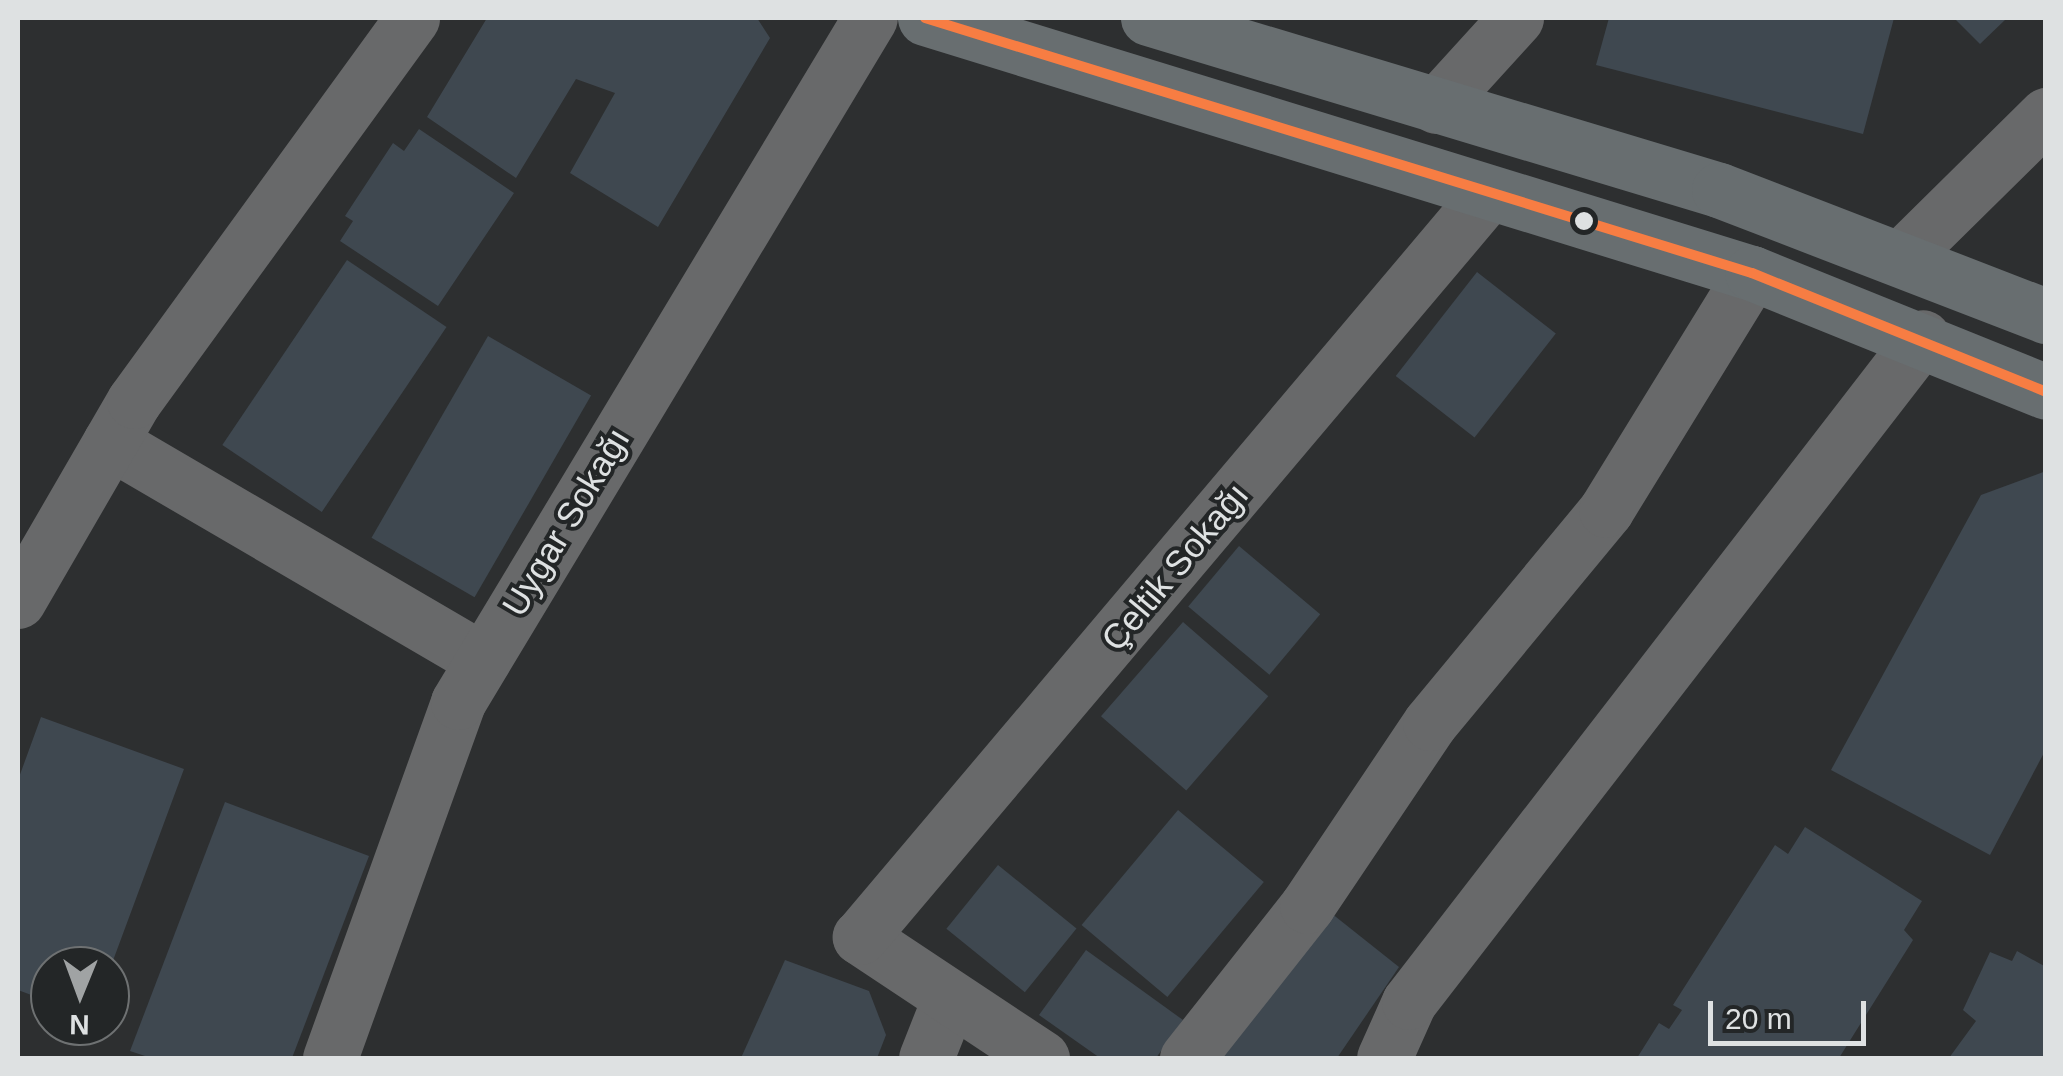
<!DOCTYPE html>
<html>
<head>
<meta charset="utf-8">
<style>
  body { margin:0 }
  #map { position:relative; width:2063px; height:1076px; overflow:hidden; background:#2d2f30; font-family:Helvetica,sans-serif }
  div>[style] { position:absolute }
  .building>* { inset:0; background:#3f4850; transform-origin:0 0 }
  .street>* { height:55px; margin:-27.5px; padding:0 27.5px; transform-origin:27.5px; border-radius:27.5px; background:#68696a }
  .secondary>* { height:55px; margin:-27.5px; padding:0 27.5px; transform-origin:27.5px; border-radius:27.5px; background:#686e70 }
  .bus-1>* { height:10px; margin:-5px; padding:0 5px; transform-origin:5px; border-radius:5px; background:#f77d43 }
  .dots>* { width:28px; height:28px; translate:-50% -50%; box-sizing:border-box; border:5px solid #232627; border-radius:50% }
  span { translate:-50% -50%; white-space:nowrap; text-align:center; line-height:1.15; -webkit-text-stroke:8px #232627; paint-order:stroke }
  .street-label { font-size:35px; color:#dee1e2 }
  .frame { position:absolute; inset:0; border:20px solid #dee1e2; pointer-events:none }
  .north { position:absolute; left:30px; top:946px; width:100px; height:100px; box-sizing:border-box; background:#232627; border:2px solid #6e7172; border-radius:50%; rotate:181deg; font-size:28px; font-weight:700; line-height:40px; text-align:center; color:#dee1e2 }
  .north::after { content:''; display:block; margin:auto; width:35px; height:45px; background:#a0a3a4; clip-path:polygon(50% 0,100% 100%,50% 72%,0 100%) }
  .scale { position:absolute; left:1708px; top:1001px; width:158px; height:45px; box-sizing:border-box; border:5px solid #dee1e2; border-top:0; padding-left:12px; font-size:30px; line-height:35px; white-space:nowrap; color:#dee1e2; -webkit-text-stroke:8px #232627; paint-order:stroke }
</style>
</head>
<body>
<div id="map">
  <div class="building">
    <i style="clip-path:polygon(487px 18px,757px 18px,770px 38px,658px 227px,570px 173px,615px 93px,576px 79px,516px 178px,427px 117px)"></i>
    <i style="clip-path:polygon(1609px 18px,1894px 18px,1863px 134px,1596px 65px)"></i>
    <i style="clip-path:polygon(1954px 18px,2007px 18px,1980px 44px)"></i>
    <i style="clip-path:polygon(419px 129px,514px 193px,438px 306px,340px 241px,353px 221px,345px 216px,393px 143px,404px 151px)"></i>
    <i style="left:347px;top:260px;width:120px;height:223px;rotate:34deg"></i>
    <i style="left:1477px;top:272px;width:100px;height:132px;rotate:38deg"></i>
    <i style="left:488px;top:336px;width:119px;height:233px;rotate:30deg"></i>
    <i style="clip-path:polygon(2046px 471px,2046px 749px,1990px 855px,1831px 770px,1981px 495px)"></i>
    <i style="left:1239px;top:546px;width:106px;height:79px;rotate:40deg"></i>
    <i style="left:1183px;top:622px;width:113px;height:125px;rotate:41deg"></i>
    <i style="clip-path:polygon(41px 717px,184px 769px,111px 966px,50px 966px,50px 1002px,18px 990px,18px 780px)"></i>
    <i style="clip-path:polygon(225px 802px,369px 856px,292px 1058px,151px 1058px,130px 1051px)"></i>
    <i style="left:1178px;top:810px;width:112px;height:150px;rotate:40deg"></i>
    <i style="clip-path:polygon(1805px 827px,1922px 901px,1904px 930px,1913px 940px,1839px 1058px,1637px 1058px,1659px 1023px,1669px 1029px,1682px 1010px,1673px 1005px,1775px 845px,1788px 854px)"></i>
    <i style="left:998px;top:865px;width:101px;height:82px;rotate:39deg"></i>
    <i style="clip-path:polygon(1331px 913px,1399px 967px,1337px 1058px,1210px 1058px)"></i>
    <i style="clip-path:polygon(1086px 950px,1183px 1020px,1156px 1058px,1100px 1058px,1039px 1015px)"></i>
    <i style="clip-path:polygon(2017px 951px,2046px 967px,2046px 1058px,1949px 1058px,1976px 1021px,1963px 1010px,1990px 952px,2012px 961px)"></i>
    <i style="clip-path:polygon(785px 960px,869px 991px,886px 1035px,877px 1058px,741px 1058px)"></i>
  </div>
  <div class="street">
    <i style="left:1436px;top:106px;width:119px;rotate:-47.7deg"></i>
    <i style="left:1903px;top:256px;width:201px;rotate:-44.6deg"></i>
    <i style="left:110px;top:442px;width:432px;rotate:30.3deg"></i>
    <i style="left:18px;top:601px;width:231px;rotate:-59.9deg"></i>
    <i style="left:134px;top:401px;width:473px;rotate:-54deg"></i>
    <i style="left:330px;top:1058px;width:378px;rotate:-70.2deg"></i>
    <i style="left:458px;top:702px;width:798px;rotate:-58.94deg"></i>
    <i style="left:926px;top:1058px;width:62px;rotate:-68.4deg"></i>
    <i style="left:1042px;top:1058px;width:219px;rotate:-146.4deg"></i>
    <i style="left:860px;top:937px;width:971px;rotate:-49.8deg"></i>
    <i style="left:1187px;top:1058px;width:194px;rotate:-51.7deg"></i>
    <i style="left:1307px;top:906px;width:220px;rotate:-56.1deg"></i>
    <i style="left:1430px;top:723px;width:276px;rotate:-50.4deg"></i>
    <i style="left:1606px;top:510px;width:278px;rotate:-58.4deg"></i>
    <i style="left:1384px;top:1058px;width:61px;rotate:-65.9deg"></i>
    <i style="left:1409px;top:1002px;width:840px;rotate:-52.3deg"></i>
  </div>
  <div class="secondary">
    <i style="left:925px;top:18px;width:865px;rotate:17.14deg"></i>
    <i style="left:1752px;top:273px;width:317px;rotate:22deg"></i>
    <i style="left:1148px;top:18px;width:596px;rotate:16.76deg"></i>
    <i style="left:1719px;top:190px;width:350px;rotate:21.1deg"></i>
  </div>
  <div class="bus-1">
    <i style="left:925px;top:18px;width:865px;rotate:17.14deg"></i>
    <i style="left:1752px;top:273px;width:317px;rotate:22deg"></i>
  </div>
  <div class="dots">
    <i style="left:1584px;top:221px;background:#dee1e2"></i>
  </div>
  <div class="street-label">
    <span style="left:566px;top:522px;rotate:-59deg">Uygar Sokağı</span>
    <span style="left:1175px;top:567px;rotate:-50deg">Çeltik Sokağı</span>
  </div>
  <div class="frame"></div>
  <div class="north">N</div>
  <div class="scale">20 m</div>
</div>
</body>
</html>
